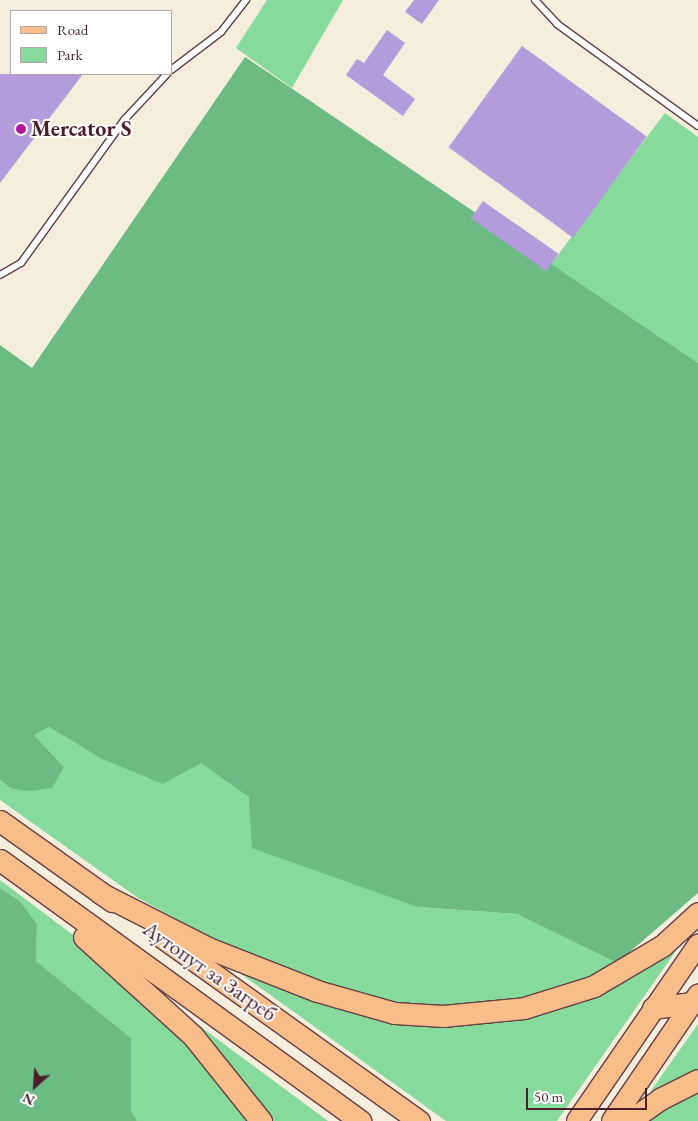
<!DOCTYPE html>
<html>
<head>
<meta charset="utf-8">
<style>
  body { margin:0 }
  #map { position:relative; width:698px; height:1121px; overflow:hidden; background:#f5eedc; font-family:"EB Garamond",serif }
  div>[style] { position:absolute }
  .green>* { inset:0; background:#86da9c }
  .forest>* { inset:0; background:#6cba84 }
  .building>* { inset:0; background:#b39bdc; transform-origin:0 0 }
  .roads { filter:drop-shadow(1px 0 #643e46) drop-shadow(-1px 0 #643e46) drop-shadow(0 1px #643e46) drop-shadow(0 -1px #643e46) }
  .service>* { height:6px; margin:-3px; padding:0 3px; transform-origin:3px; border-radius:3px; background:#fff }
  .primary>* { height:20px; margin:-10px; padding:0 10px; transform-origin:10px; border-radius:10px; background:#f8bd89 }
  .trunk>* { height:21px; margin:-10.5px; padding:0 10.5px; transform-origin:10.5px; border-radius:10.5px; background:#f8bd89 }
  .dots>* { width:14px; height:14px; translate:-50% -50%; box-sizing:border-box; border:2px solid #fff; border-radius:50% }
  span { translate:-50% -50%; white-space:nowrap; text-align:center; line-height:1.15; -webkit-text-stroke:4px #fff; paint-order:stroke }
  .poi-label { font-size:22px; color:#4a1f2b; font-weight:700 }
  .left { translate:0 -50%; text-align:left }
  .street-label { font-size:22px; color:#4a1f2b }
  .legend { position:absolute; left:10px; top:10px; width:162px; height:65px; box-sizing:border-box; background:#fff; border:1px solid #b7a5aa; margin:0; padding:6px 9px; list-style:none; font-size:15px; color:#4a1f2b }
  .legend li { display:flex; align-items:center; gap:10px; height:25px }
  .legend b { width:25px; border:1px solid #b7a5aa }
  .north { position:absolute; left:10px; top:1061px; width:50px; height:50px; -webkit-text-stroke:4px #fff; paint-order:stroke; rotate:206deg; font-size:14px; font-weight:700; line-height:20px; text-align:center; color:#4a1f2b }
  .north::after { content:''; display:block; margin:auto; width:18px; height:22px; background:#4a1f2b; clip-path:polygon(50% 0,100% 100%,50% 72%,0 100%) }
  .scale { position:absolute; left:526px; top:1088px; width:121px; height:22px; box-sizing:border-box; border:2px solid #4a1f2b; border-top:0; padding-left:6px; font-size:15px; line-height:18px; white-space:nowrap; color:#4a1f2b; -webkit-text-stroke:4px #fff; paint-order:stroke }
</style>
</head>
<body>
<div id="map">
  <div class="green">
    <i style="clip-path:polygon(267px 0,343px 0,292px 88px,236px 48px)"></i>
    <i style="clip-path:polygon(665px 113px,698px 137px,698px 363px,551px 264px)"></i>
    <i style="clip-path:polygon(49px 727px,100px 758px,201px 763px,418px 907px,517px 914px,617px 963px,577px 984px,520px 1002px,458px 1008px,404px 1006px,347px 994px,234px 950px,138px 898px,0 800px,0 780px,10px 788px,64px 767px,34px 735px)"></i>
    <i style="clip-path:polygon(0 880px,101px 956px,149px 1000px,252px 1121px,137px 1121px,131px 1111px,131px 1038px,36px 961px,37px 924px,20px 901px,0 888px)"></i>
    <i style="clip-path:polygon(680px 945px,557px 1121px,446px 1121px,220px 959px,291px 992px,346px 1011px,390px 1020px,623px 982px)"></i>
    <i style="clip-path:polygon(189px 1018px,328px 1121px,272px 1121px)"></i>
    <i style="clip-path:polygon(698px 1024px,698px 1072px,650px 1092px)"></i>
    <i style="clip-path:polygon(698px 1089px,698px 1121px,644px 1121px,659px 1108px)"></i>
  </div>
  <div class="forest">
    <i style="clip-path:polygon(245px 57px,698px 363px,698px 893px,617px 963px,517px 914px,418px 907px,252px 848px,249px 797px,201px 763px,163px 784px,100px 758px,49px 727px,34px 735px,64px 767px,52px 788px,27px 791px,10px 788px,0 780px,0 345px,32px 368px)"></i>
    <i style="clip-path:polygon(0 888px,20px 901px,37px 924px,36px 961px,131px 1038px,131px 1111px,137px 1121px,0 1121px)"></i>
  </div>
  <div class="building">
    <i style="clip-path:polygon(414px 0,439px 0,422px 24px,405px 12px)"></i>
    <i style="clip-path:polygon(387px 30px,405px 43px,383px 75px,415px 99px,403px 116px,346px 75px,357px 59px,364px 63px)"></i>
    <i style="left:522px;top:46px;width:154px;height:125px;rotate:36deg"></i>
    <i style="clip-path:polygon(0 74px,83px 74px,0 183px)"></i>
    <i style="left:483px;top:201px;width:92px;height:21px;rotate:35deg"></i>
  </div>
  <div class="roads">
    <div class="service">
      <i style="left:535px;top:0;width:33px;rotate:47deg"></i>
      <i style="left:557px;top:24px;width:174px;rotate:35.9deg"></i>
      <i style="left:171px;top:70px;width:63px;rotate:-37.2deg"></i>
      <i style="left:221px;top:32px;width:41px;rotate:-52deg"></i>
      <i style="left:0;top:275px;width:24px;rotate:-30deg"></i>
      <i style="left:21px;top:263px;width:178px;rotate:-54.2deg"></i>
      <i style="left:125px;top:119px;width:62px;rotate:-47deg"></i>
    </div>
    <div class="primary">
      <i style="left:577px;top:1121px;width:214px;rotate:-55.5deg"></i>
      <i style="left:612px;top:1121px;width:153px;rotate:-55.7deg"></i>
    </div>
    <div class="trunk">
      <i style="left:0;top:821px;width:138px;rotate:35.5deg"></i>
      <i style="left:0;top:860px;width:445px;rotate:35.9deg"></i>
      <i style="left:100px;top:893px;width:121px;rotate:27deg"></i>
      <i style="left:208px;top:948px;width:117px;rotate:21.5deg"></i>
      <i style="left:317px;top:991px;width:81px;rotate:15.8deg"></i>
      <i style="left:395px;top:1013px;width:48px;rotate:3.6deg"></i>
      <i style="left:443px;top:1016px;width:81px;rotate:-5.6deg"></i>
      <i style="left:524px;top:1008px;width:73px;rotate:-17.4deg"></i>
      <i style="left:594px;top:986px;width:79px;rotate:-30.5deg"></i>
      <i style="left:662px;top:946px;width:49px;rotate:-42.5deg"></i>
      <i style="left:159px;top:935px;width:320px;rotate:35.6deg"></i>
      <i style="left:84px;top:937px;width:147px;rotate:42.2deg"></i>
      <i style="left:193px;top:1036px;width:109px;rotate:51.3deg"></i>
      <i style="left:653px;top:1008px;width:45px;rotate:-7.6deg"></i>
      <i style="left:629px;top:1121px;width:38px;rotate:-35deg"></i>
      <i style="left:660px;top:1099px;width:42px;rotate:-26.6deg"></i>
    </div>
  </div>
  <div class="dots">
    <i style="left:21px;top:129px;background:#b5179e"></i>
  </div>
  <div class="poi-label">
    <span class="left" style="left:31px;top:129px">Mercator S</span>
  </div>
  <div class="street-label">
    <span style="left:210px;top:971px;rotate:35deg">Аутопут за Загреб</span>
  </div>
  <ul class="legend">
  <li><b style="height:6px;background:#f8bd89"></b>Road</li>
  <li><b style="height:14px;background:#86da9c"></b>Park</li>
  </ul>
  <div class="north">N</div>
  <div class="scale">50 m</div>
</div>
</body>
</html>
